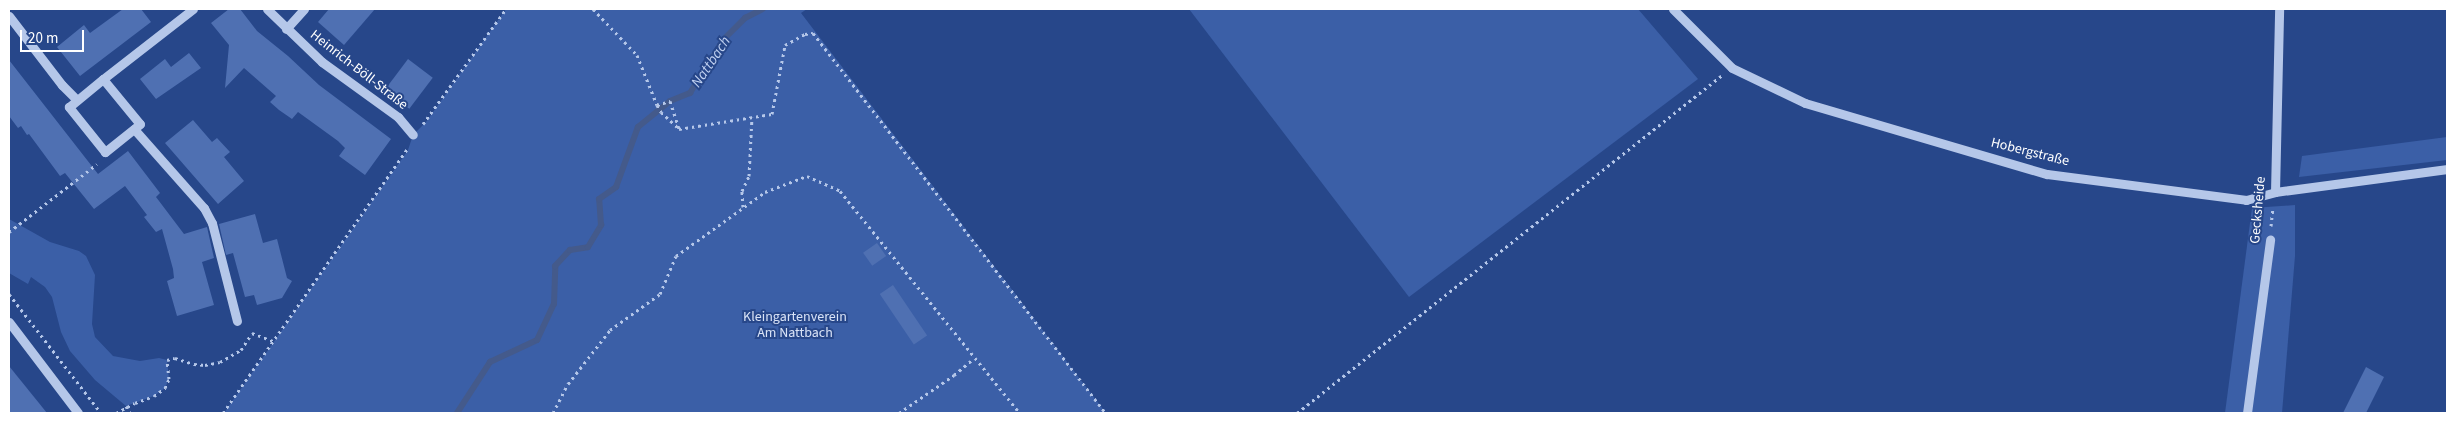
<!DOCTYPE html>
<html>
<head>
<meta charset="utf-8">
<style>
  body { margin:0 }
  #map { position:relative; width:2456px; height:422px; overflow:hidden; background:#27478a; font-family:"Source Sans 3",sans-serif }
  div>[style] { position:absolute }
  .green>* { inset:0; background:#3b5fa7 }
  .stream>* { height:6px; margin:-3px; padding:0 3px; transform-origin:3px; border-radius:3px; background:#445a8b }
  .building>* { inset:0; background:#4f70b2; transform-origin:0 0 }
  .path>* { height:3px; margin-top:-1.5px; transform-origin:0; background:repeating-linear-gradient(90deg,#b5c7e9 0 2.5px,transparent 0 6.5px) }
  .minor>* { height:9px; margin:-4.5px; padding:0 4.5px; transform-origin:4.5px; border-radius:4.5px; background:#b5c7e9 }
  span { translate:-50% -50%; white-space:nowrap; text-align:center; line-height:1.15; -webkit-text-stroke:4px #27478a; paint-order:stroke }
  .street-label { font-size:14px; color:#fff }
  .park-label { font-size:14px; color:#d9e3f7 }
  .water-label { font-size:15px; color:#c1d1f1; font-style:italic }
  .frame { position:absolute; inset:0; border:10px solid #fff; pointer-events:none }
  .scale { position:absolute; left:20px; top:30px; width:64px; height:22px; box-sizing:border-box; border:2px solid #fff; border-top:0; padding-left:6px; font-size:15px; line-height:18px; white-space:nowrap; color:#fff; -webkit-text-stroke:4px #27478a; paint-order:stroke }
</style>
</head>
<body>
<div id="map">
  <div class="green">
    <i style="clip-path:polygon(506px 9px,807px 9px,801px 13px,1106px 413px,224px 413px,399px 163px,408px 150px,413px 135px,426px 122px)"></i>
    <i style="clip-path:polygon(1189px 9px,1638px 9px,1698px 79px,1409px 297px)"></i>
    <i style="clip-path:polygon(2447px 137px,2447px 160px,2299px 177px,2302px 156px)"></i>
    <i style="clip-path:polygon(2295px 205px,2295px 256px,2282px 413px,2225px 413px,2252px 208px)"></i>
    <i style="clip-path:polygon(9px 219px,50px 242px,79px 251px,86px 256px,95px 275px,92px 324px,95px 337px,113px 356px,140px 361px,159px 358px,167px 360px,169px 379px,165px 388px,154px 396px,126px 406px,95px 380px,70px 351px,61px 332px,52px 297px,45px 287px,31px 277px,28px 284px,9px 273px)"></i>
  </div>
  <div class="stream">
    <i style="left:457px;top:413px;width:61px;rotate:-57.1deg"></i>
    <i style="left:490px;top:362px;width:52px;rotate:-25.1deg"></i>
    <i style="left:537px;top:340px;width:40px;rotate:-65deg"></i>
    <i style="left:554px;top:304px;width:38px;rotate:-88deg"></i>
    <i style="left:555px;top:266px;width:22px;rotate:-47deg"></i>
    <i style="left:570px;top:250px;width:18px;rotate:-9deg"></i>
    <i style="left:588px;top:247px;width:26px;rotate:-59deg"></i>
    <i style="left:601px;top:225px;width:26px;rotate:-94deg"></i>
    <i style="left:599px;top:199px;width:21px;rotate:-35deg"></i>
    <i style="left:616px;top:187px;width:64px;rotate:-69.9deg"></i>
    <i style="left:638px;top:127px;width:41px;rotate:-39.1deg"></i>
    <i style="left:670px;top:101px;width:22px;rotate:-22deg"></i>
    <i style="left:690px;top:93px;width:64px;rotate:-57.8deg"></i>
    <i style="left:724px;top:39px;width:30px;rotate:-45deg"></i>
    <i style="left:745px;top:18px;width:20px;rotate:-27deg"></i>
  </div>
  <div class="building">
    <i style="clip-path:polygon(123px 9px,141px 9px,151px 22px,80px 76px,57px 47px,84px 25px,90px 33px)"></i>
    <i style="clip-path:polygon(229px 9px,240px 9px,257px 31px,288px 56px,319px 85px,391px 139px,365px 175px,339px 156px,345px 148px,338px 141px,298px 112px,292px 119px,279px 110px,270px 102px,276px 96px,244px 68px,225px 88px,229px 45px,211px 23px)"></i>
    <i style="clip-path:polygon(329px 9px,375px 9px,344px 45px,318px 22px)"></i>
    <i style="clip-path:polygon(189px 53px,201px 68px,156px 99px,140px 79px,165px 59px,171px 67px)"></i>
    <i style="left:408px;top:59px;width:31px;height:39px;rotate:37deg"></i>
    <i style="clip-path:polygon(9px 60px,98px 174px,128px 151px,160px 193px,156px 197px,184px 234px,207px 227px,214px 258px,202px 262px,214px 305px,177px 316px,167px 281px,174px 278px,173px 269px,162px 229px,156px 232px,144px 217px,147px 215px,125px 186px,94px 209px,65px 173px,60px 176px,29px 134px,27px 135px,21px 126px,18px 128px,9px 116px)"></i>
    <i style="clip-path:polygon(193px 120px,212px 142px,217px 138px,230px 152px,224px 157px,244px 181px,218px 204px,165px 143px)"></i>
    <i style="clip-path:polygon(255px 214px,263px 243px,277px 239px,287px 278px,292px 281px,282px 298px,257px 305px,254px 295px,245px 297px,233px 253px,226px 255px,219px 224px)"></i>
    <i style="left:877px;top:243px;width:16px;height:17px;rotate:55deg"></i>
    <i style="left:893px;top:285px;width:61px;height:16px;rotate:56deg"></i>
    <i style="clip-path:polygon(9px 366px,47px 413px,9px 413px)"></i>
    <i style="clip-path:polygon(2366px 367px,2384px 377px,2366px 413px,2343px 413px)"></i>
  </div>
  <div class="path">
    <i style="left:593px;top:9px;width:64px;rotate:46.3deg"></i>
    <i style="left:637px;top:55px;width:54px;rotate:68.2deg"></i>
    <i style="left:657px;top:105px;width:14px;rotate:-17deg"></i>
    <i style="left:670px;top:101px;width:29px;rotate:72deg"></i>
    <i style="left:679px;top:129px;width:94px;rotate:-9.2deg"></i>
    <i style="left:772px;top:114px;width:70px;rotate:-79.3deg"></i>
    <i style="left:785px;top:45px;width:23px;rotate:-29deg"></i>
    <i style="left:805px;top:34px;width:8px;rotate:-7deg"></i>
    <i style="left:813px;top:33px;width:480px;rotate:52.4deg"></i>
    <i style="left:657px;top:105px;width:8px;rotate:60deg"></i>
    <i style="left:661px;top:112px;width:23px;rotate:43deg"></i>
    <i style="left:423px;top:124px;width:142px;rotate:-54.2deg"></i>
    <i style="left:743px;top:207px;width:16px;rotate:-94deg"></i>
    <i style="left:742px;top:191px;width:17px;rotate:-65deg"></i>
    <i style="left:749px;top:176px;width:59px;rotate:-87.1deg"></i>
    <i style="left:2271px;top:226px;width:18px;rotate:-84deg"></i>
    <i style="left:9px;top:232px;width:111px;rotate:-37.7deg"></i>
    <i style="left:9px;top:294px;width:150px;rotate:52.3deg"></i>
    <i style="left:252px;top:333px;width:25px;rotate:21deg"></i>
    <i style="left:126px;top:406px;width:8px;rotate:60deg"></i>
    <i style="left:116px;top:413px;width:21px;rotate:-28deg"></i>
    <i style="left:135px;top:403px;width:20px;rotate:-20deg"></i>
    <i style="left:154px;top:396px;width:14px;rotate:-36deg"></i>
    <i style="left:165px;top:388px;width:10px;rotate:-66deg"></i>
    <i style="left:169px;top:379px;width:19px;rotate:-96deg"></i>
    <i style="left:167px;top:360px;width:8px;rotate:-14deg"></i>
    <i style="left:175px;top:358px;width:20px;rotate:18deg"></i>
    <i style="left:194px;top:364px;width:11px;rotate:5deg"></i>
    <i style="left:205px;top:365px;width:15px;rotate:-11deg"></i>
    <i style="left:220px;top:362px;width:24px;rotate:-30deg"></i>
    <i style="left:241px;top:350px;width:20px;rotate:-57deg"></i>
    <i style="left:223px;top:413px;width:323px;rotate:-55.1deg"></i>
    <i style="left:553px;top:413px;width:33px;rotate:-63deg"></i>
    <i style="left:568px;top:384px;width:68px;rotate:-52.1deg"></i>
    <i style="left:610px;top:330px;width:62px;rotate:-35.8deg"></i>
    <i style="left:660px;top:294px;width:41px;rotate:-67.2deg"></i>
    <i style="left:676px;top:256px;width:110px;rotate:-35.7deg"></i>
    <i style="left:765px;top:192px;width:45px;rotate:-20.9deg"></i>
    <i style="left:807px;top:176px;width:36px;rotate:24deg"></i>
    <i style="left:840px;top:191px;width:286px;rotate:51deg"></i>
    <i style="left:899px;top:413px;width:67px;rotate:-34.6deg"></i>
    <i style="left:954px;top:375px;width:26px;rotate:-40deg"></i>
    <i style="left:1297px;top:413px;width:542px;rotate:-38.48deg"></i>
  </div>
  <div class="minor">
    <i style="left:267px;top:9px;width:76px;rotate:43.9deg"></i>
    <i style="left:322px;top:62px;width:94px;rotate:35.9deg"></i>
    <i style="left:398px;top:117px;width:23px;rotate:50deg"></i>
    <i style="left:1673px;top:9px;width:83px;rotate:45deg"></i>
    <i style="left:1732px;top:68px;width:81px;rotate:25.6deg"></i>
    <i style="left:1805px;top:103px;width:252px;rotate:16.4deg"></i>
    <i style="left:2047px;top:174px;width:201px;rotate:7.4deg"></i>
    <i style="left:2246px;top:200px;width:30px;rotate:-15deg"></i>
    <i style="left:2275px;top:192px;width:174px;rotate:-7.6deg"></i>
    <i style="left:9px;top:16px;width:87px;rotate:52.5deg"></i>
    <i style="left:62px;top:85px;width:21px;rotate:45deg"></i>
    <i style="left:286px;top:29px;width:27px;rotate:-48deg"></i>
    <i style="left:103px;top:79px;width:58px;rotate:50.6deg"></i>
    <i style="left:140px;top:124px;width:45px;rotate:141.3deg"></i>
    <i style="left:105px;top:152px;width:58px;rotate:-128.7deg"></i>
    <i style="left:69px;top:107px;width:44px;rotate:-39.5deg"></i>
    <i style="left:103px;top:79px;width:114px;rotate:-37.9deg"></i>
    <i style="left:134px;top:129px;width:106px;rotate:48.5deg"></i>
    <i style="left:204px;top:208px;width:17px;rotate:62deg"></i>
    <i style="left:212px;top:223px;width:101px;rotate:75.7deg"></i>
    <i style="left:2275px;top:192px;width:183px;rotate:-88.7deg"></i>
    <i style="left:9px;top:322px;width:114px;rotate:52.8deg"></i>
    <i style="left:2247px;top:413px;width:175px;rotate:-82.4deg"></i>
  </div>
  <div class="street-label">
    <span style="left:359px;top:70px;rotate:38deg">Heinrich-Böll-Straße</span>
    <span style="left:2030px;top:152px;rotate:14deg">Hobergstraße</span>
    <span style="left:2258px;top:210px;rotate:-85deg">Gecksheide</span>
  </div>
  <div class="park-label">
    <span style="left:795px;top:325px">Kleingartenverein<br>Am Nattbach</span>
  </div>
  <div class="water-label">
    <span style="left:711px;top:62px;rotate:-56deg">Nattbach</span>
  </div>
  <div class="frame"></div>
  <div class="scale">20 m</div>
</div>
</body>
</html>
